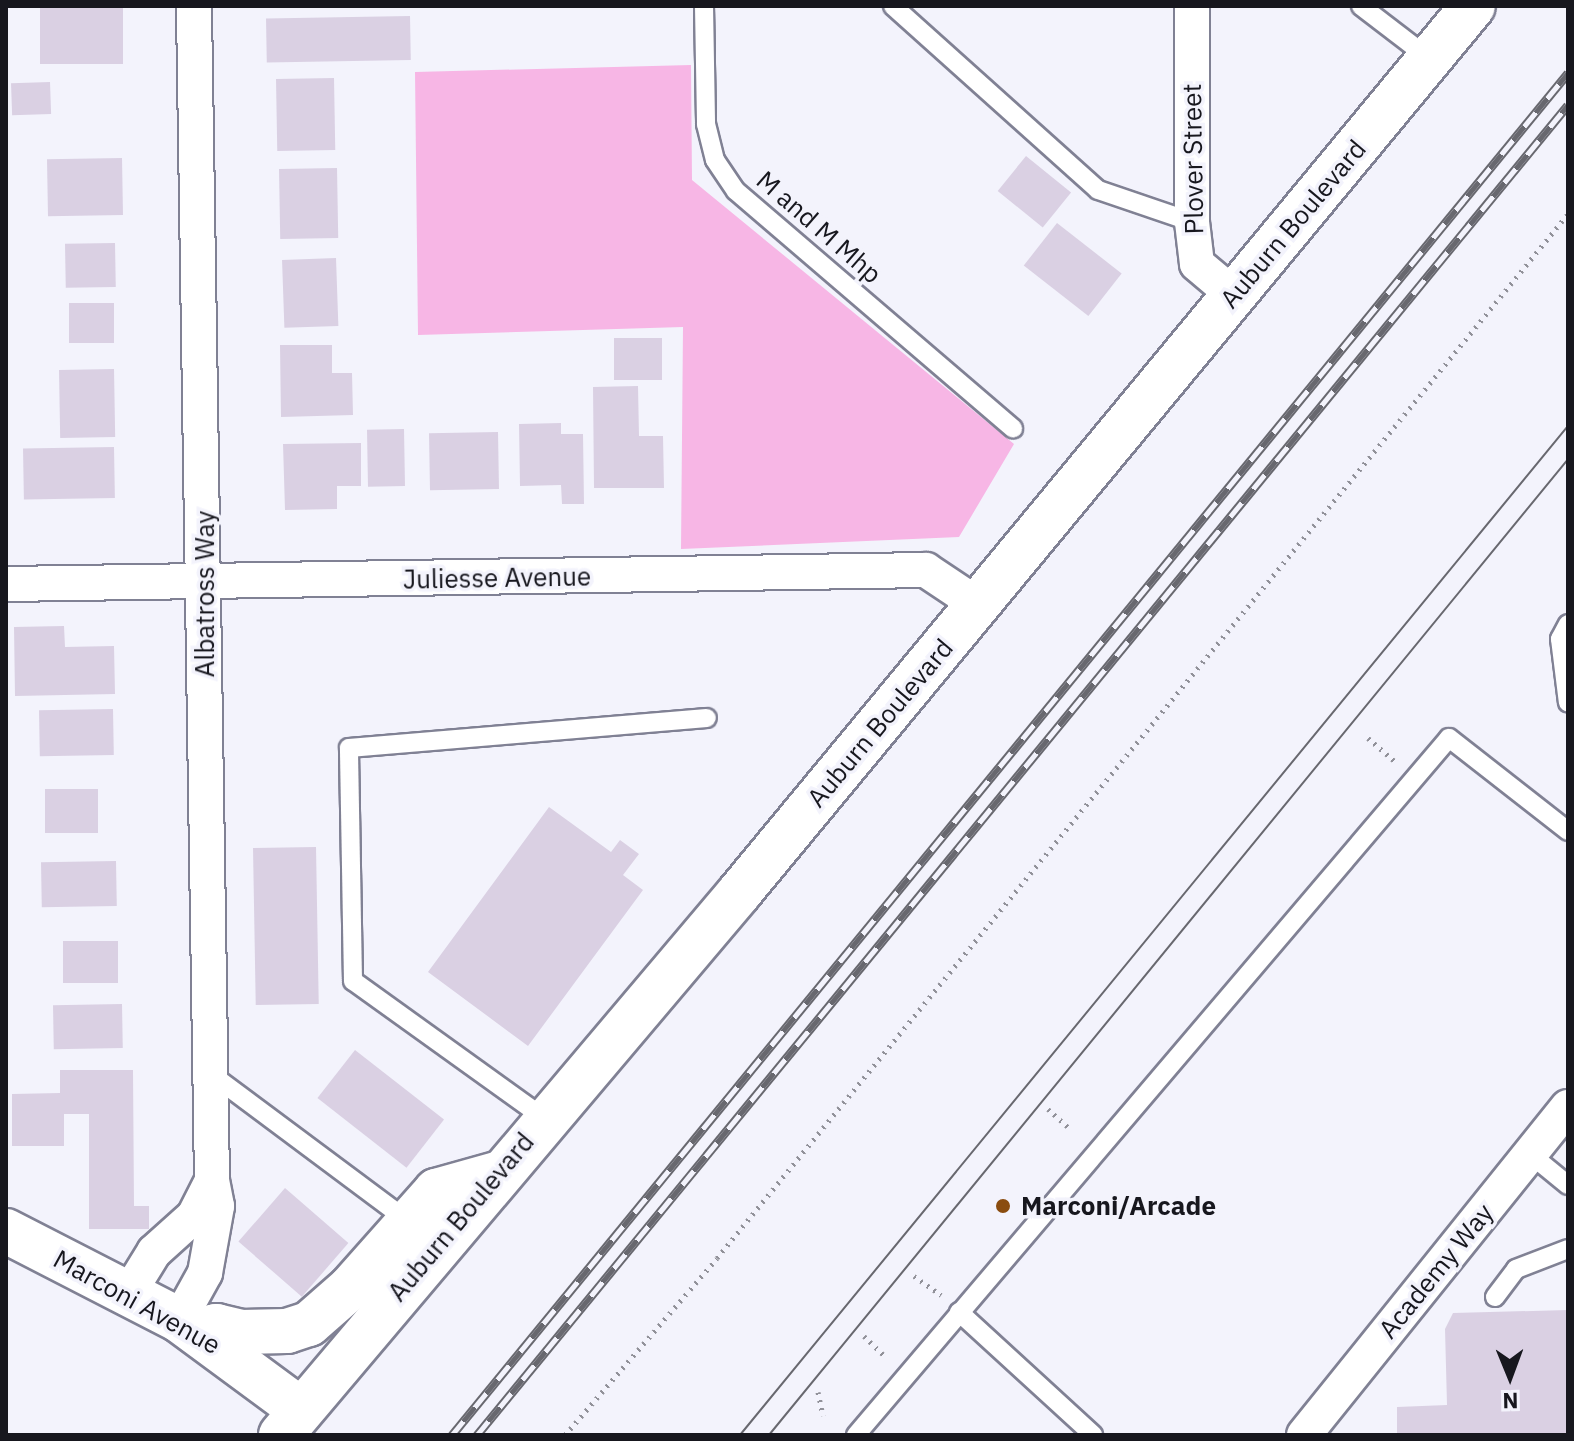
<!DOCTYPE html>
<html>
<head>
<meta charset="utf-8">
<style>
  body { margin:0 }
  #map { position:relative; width:1574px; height:1441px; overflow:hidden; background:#f3f3fc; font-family:"IBM Plex Sans",sans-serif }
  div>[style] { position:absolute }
  .green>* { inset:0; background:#f7b6e5 }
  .building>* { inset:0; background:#dad0e3; transform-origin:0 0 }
  .path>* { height:5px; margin-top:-2.5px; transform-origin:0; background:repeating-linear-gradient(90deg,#919199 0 2px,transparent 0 8px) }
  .roads { filter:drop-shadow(2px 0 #808194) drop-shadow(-2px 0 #808194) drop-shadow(0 2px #808194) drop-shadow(0 -2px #808194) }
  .lane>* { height:18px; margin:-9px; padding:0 9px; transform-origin:9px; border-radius:9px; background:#fff }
  .street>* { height:34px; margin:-17px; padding:0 17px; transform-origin:17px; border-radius:17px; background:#fff }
  .secondary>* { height:44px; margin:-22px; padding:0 22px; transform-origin:22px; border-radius:22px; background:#fff }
  .tram>* { height:2px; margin:-1px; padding:0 1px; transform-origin:1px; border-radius:1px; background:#68686f }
  .rail>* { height:9px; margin-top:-4.5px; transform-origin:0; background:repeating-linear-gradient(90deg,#f3f3fc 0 18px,#68686f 0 36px); box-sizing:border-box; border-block:2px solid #68686f }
  .dots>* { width:22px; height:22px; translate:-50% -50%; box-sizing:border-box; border:4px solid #f3f3fc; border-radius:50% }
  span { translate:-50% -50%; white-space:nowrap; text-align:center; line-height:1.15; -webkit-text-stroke:7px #f3f3fc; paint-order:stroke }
  .street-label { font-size:26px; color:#17171e }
  .poi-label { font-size:26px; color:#17171e; font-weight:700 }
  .left { translate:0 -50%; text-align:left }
  .frame { position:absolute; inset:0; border:8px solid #17171e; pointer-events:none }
  .north { position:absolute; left:1470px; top:1337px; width:80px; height:80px; -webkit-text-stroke:6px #f3f3fc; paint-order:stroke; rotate:179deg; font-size:22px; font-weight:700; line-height:32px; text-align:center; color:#17171e }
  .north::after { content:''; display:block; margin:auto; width:28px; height:36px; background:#17171e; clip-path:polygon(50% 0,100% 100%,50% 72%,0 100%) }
</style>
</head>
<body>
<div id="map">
  <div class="green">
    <i style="clip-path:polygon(691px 65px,692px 180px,1014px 444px,959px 537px,681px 549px,683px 327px,418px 335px,415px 72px)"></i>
  </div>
  <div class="building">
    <i style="left:40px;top:6px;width:83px;height:58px"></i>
    <i style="left:410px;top:16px;width:44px;height:144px;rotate:89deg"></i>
    <i style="left:334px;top:78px;width:72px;height:58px;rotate:89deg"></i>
    <i style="left:50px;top:82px;width:32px;height:39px;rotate:88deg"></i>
    <i style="left:1026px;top:156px;width:58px;height:45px;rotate:39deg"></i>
    <i style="left:122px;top:158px;width:57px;height:75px;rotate:89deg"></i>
    <i style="left:337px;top:168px;width:70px;height:58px;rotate:89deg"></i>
    <i style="left:1057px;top:223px;width:82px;height:54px;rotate:38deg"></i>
    <i style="left:115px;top:243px;width:44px;height:50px;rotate:89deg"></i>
    <i style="left:336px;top:258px;width:68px;height:54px;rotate:88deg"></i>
    <i style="left:114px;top:303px;width:40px;height:45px;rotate:90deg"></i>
    <i style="left:662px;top:338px;width:42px;height:48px;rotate:90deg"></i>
    <i style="clip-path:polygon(280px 345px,332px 345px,332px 373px,352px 373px,353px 415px,281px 417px)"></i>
    <i style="left:114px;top:369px;width:68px;height:55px;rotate:89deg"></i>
    <i style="clip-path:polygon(638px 386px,639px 436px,663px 436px,664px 488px,594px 488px,593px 387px)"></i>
    <i style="clip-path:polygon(561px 423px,561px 434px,583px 434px,584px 504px,562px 504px,561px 485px,520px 486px,519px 424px)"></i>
    <i style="left:404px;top:429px;width:57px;height:37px;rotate:89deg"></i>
    <i style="left:498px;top:432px;width:57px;height:69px;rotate:89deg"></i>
    <i style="clip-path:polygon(361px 443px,361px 486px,337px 486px,337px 509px,285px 510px,283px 444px)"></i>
    <i style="left:114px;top:447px;width:51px;height:91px;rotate:89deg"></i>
    <i style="clip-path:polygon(64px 626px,65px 647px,114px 646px,115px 694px,15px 696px,14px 627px)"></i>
    <i style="left:113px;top:709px;width:46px;height:74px;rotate:89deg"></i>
    <i style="left:98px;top:789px;width:44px;height:53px;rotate:90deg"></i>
    <i style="clip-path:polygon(549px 807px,611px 852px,620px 840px,639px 854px,623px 875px,643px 890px,528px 1046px,428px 972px)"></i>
    <i style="left:316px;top:847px;width:157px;height:63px;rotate:89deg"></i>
    <i style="left:116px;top:861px;width:45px;height:75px;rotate:89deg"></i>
    <i style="left:118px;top:941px;width:42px;height:55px;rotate:90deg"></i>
    <i style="left:122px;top:1004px;width:44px;height:69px;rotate:89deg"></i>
    <i style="left:355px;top:1050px;width:113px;height:61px;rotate:38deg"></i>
    <i style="clip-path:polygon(60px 1070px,133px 1070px,134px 1206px,149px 1206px,149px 1229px,89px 1229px,89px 1114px,64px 1114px,64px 1146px,12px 1146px,12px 1094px,60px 1093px)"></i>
    <i style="left:285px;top:1188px;width:84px;height:71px;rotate:41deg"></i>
    <i style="clip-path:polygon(1568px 1310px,1568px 1435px,1397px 1435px,1397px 1407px,1447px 1405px,1445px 1329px,1453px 1313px)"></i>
  </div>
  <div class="path">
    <i style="left:1368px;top:738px;width:38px;rotate:41deg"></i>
    <i style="left:1048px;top:1109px;width:31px;rotate:42deg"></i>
    <i style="left:914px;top:1276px;width:33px;rotate:35deg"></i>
    <i style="left:864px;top:1336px;width:29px;rotate:44deg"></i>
    <i style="left:818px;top:1392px;width:24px;rotate:78deg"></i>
    <i style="left:565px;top:1435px;width:233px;rotate:-49.3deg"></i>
    <i style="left:717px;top:1258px;width:1347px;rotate:-50.82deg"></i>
  </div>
  <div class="roads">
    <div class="lane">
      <i style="left:704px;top:6px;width:118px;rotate:89deg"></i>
      <i style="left:706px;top:124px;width:37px;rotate:76deg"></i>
      <i style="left:715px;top:160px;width:37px;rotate:56deg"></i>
      <i style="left:736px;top:191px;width:365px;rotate:40.6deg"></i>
      <i style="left:893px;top:6px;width:275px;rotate:41.9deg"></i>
      <i style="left:1098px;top:190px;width:99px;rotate:18.8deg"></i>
      <i style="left:1361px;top:6px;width:87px;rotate:37.5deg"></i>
      <i style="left:1568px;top:624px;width:17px;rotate:118deg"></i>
      <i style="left:1560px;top:639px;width:64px;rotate:82.9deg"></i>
      <i style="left:211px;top:1074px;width:244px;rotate:36.7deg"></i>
      <i style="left:544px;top:1118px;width:235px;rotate:-144.3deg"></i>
      <i style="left:353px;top:981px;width:233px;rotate:-91deg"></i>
      <i style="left:349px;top:748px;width:359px;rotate:-4.8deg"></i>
      <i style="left:1530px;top:1154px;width:49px;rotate:39.2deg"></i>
      <i style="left:1495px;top:1297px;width:35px;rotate:-53deg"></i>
      <i style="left:1516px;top:1269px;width:56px;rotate:-21deg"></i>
      <i style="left:959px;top:1312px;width:182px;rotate:42.5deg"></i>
      <i style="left:856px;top:1435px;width:915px;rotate:-49.61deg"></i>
      <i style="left:1449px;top:738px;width:151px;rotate:38deg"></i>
    </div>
    <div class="street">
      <i style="left:1192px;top:6px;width:216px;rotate:90deg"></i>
      <i style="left:1192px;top:222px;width:42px;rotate:83.2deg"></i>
      <i style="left:1197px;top:264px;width:48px;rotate:40deg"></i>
      <i style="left:6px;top:584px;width:920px;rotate:-0.87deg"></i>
      <i style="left:926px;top:570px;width:61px;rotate:33.7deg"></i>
      <i style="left:130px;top:1291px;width:46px;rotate:-58.4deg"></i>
      <i style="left:154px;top:1252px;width:54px;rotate:-42deg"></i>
      <i style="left:194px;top:1216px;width:39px;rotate:-63deg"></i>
      <i style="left:179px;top:1320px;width:54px;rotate:-61deg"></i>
      <i style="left:205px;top:1273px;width:68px;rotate:-79.8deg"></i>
      <i style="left:217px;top:1206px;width:25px;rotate:-101deg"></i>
      <i style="left:212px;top:1181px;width:1175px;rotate:-90.88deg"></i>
      <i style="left:1304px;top:1435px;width:421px;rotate:-51.2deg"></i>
    </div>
    <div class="secondary">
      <i style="left:6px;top:1231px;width:195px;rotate:27.2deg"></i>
      <i style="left:179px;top:1320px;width:152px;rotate:36.4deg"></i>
      <i style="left:195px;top:1331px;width:22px;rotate:-13deg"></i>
      <i style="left:216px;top:1326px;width:26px;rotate:13deg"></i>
      <i style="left:241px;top:1332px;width:46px;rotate:-1.2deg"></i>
      <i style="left:287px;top:1331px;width:23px;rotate:-18deg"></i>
      <i style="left:309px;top:1324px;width:55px;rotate:-41.3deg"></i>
      <i style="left:350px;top:1288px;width:130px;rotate:-48.4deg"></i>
      <i style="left:436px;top:1191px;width:63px;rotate:-15.6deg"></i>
      <i style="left:281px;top:1435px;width:710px;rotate:-49.8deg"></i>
      <i style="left:739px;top:893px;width:1151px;rotate:-50.39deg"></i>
    </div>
  </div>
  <div class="tram">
    <i style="left:740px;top:1435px;width:1305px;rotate:-50.63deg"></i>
    <i style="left:769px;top:1435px;width:1261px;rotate:-50.69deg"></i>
  </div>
  <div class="rail">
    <i style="left:452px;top:1435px;width:1761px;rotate:-50.67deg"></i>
    <i style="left:477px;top:1435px;width:1720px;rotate:-50.64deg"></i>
  </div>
  <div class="dots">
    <i style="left:1003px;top:1206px;background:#8a4c0f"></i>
  </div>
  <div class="street-label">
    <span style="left:1193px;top:159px;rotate:-91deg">Plover Street</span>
    <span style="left:1293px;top:224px;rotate:-50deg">Auburn Boulevard</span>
    <span style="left:819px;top:227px;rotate:41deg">M and M Mhp</span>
    <span style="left:497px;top:578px;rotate:-1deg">Juliesse Avenue</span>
    <span style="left:205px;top:594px;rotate:-90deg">Albatross Way</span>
    <span style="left:880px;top:723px;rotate:-50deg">Auburn Boulevard</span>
    <span style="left:461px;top:1217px;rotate:-50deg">Auburn Boulevard</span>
    <span style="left:1436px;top:1271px;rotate:-51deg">Academy Way</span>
    <span style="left:137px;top:1302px;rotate:29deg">Marconi Avenue</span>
  </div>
  <div class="poi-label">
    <span class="left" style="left:1021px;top:1206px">Marconi/Arcade</span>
  </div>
  <div class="frame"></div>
  <div class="north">N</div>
</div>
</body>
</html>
